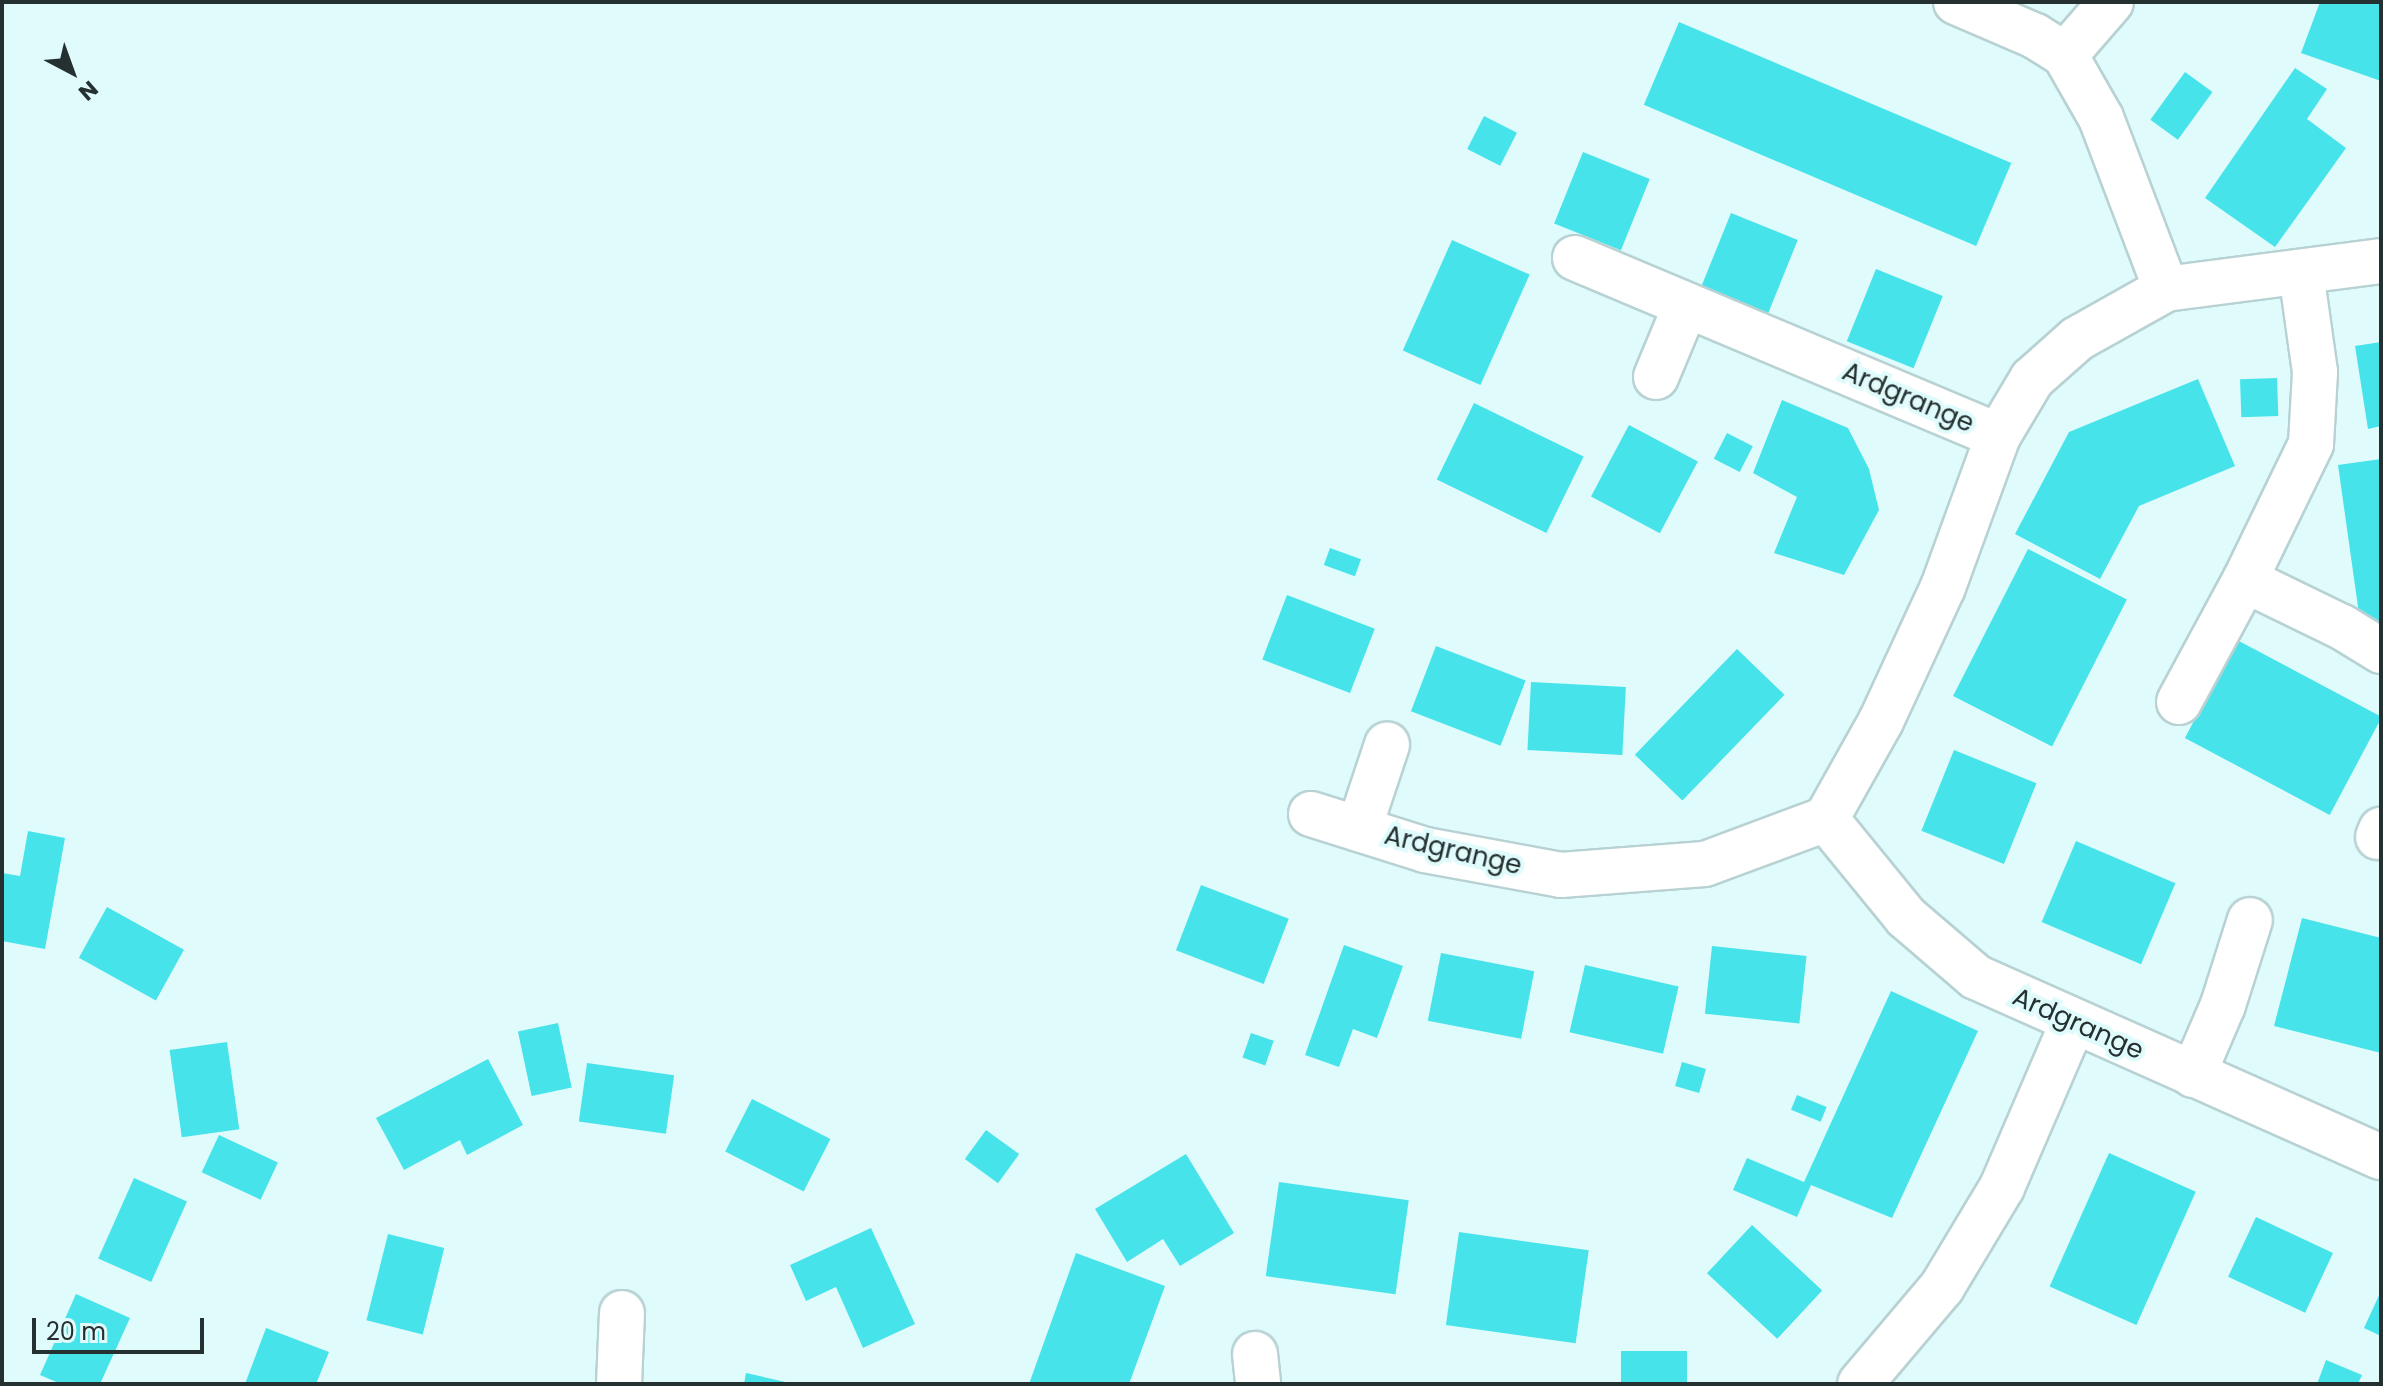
<!DOCTYPE html>
<html>
<head>
<meta charset="utf-8">
<style>
  body { margin:0 }
  #map { position:relative; width:2383px; height:1386px; overflow:hidden; background:#e0fbfc; font-family:Poppins,sans-serif }
  div>[style] { position:absolute }
  .building>* { inset:0; background:#47e3ea; transform-origin:0 0 }
  .roads { filter:drop-shadow(2px 0 #b8d2d3) drop-shadow(-2px 0 #b8d2d3) drop-shadow(0 2px #b8d2d3) drop-shadow(0 -2px #b8d2d3) }
  .street>* { height:44px; margin:-22px; padding:0 22px; transform-origin:22px; border-radius:22px; background:#fff }
  span { translate:-50% -50%; white-space:nowrap; text-align:center; line-height:1.15; -webkit-text-stroke:8px #e0fbfc; paint-order:stroke }
  .street-label { font-size:26px; color:#253030 }
  .frame { position:absolute; inset:0; border:4px solid #253030; pointer-events:none }
  .north { position:absolute; left:32px; top:32px; width:80px; height:80px; -webkit-text-stroke:6px #e0fbfc; paint-order:stroke; rotate:139deg; font-size:22px; font-weight:700; line-height:32px; text-align:center; color:#253030 }
  .north::after { content:''; display:block; margin:auto; width:28px; height:36px; background:#253030; clip-path:polygon(50% 0,100% 100%,50% 72%,0 100%) }
  .scale { position:absolute; left:32px; top:1318px; width:172px; height:36px; box-sizing:border-box; border:4px solid #253030; border-top:0; padding-left:10px; font-size:24px; line-height:28px; white-space:nowrap; color:#253030; -webkit-text-stroke:6px #e0fbfc; paint-order:stroke }
</style>
</head>
<body>
<div id="map">
  <div class="building">
    <i style="clip-path:polygon(2320px 2px,2381px 2px,2381px 81px,2301px 53px)"></i>
    <i style="left:1679px;top:22px;width:361px;height:90px;rotate:23deg"></i>
    <i style="clip-path:polygon(2295px 68px,2327px 89px,2307px 119px,2346px 148px,2275px 247px,2205px 198px)"></i>
    <i style="left:2185px;top:72px;width:34px;height:59px;rotate:36deg"></i>
    <i style="left:1484px;top:116px;width:37px;height:37px;rotate:27deg"></i>
    <i style="left:1583px;top:152px;width:72px;height:77px;rotate:22deg"></i>
    <i style="left:1731px;top:213px;width:72px;height:79px;rotate:22deg"></i>
    <i style="left:1452px;top:240px;width:85px;height:121px;rotate:24deg"></i>
    <i style="left:1876px;top:269px;width:72px;height:78px;rotate:22deg"></i>
    <i style="clip-path:polygon(2381px 342px,2381px 426px,2368px 429px,2355px 346px)"></i>
    <i style="left:2277px;top:378px;width:38px;height:37px;rotate:88deg"></i>
    <i style="clip-path:polygon(2198px 379px,2235px 466px,2139px 506px,2100px 579px,2015px 534px,2069px 432px)"></i>
    <i style="clip-path:polygon(1782px 400px,1848px 428px,1869px 469px,1879px 510px,1844px 575px,1774px 553px,1797px 497px,1753px 473px)"></i>
    <i style="left:1474px;top:403px;width:122px;height:85px;rotate:26deg"></i>
    <i style="left:1629px;top:425px;width:78px;height:81px;rotate:28deg"></i>
    <i style="left:1727px;top:433px;width:29px;height:29px;rotate:27deg"></i>
    <i style="clip-path:polygon(2381px 459px,2381px 625px,2361px 628px,2338px 465px)"></i>
    <i style="left:1330px;top:548px;width:33px;height:18px;rotate:20deg"></i>
    <i style="left:2028px;top:549px;width:111px;height:165px;rotate:27deg"></i>
    <i style="left:1287px;top:595px;width:94px;height:69px;rotate:21deg"></i>
    <i style="left:2237px;top:640px;width:164px;height:111px;rotate:28deg"></i>
    <i style="left:1436px;top:646px;width:96px;height:70px;rotate:21deg"></i>
    <i style="left:1737px;top:649px;width:66px;height:147px;rotate:44deg"></i>
    <i style="left:1531px;top:682px;width:95px;height:68px;rotate:3deg"></i>
    <i style="left:1954px;top:750px;width:89px;height:87px;rotate:22deg"></i>
    <i style="clip-path:polygon(28px 831px,65px 838px,45px 949px,2px 941px,2px 873px,20px 876px)"></i>
    <i style="left:2076px;top:841px;width:108px;height:88px;rotate:23deg"></i>
    <i style="left:1201px;top:885px;width:94px;height:70px;rotate:21deg"></i>
    <i style="left:107px;top:907px;width:88px;height:58px;rotate:29deg"></i>
    <i style="clip-path:polygon(2302px 918px,2381px 938px,2381px 1053px,2274px 1026px)"></i>
    <i style="clip-path:polygon(1344px 945px,1403px 966px,1377px 1038px,1353px 1029px,1339px 1067px,1305px 1055px)"></i>
    <i style="left:1712px;top:946px;width:95px;height:68px;rotate:6deg"></i>
    <i style="left:1441px;top:953px;width:95px;height:69px;rotate:11deg"></i>
    <i style="left:1585px;top:965px;width:96px;height:69px;rotate:13deg"></i>
    <i style="clip-path:polygon(1891px 991px,1978px 1031px,1892px 1218px,1811px 1185px,1797px 1217px,1733px 1190px,1747px 1158px,1804px 1182px)"></i>
    <i style="left:558px;top:1023px;width:66px;height:41px;rotate:78deg"></i>
    <i style="left:1251px;top:1033px;width:24px;height:26px;rotate:19deg"></i>
    <i style="left:227px;top:1042px;width:88px;height:58px;rotate:82deg"></i>
    <i style="clip-path:polygon(488px 1059px,523px 1125px,467px 1155px,460px 1140px,404px 1170px,376px 1118px)"></i>
    <i style="left:1682px;top:1062px;width:25px;height:25px;rotate:16deg"></i>
    <i style="left:587px;top:1063px;width:88px;height:59px;rotate:8deg"></i>
    <i style="left:1797px;top:1095px;width:32px;height:16px;rotate:22deg"></i>
    <i style="left:752px;top:1099px;width:88px;height:59px;rotate:27deg"></i>
    <i style="left:986px;top:1130px;width:41px;height:36px;rotate:36deg"></i>
    <i style="left:219px;top:1135px;width:65px;height:41px;rotate:25deg"></i>
    <i style="left:2109px;top:1153px;width:95px;height:146px;rotate:24deg"></i>
    <i style="clip-path:polygon(1186px 1154px,1234px 1233px,1180px 1266px,1163px 1239px,1127px 1262px,1095px 1209px)"></i>
    <i style="left:134px;top:1178px;width:58px;height:88px;rotate:24deg"></i>
    <i style="left:1279px;top:1182px;width:131px;height:95px;rotate:8deg"></i>
    <i style="left:2256px;top:1217px;width:85px;height:66px;rotate:25deg"></i>
    <i style="left:1752px;top:1225px;width:96px;height:66px;rotate:43deg"></i>
    <i style="clip-path:polygon(871px 1228px,915px 1324px,863px 1348px,836px 1287px,806px 1301px,790px 1265px)"></i>
    <i style="left:1459px;top:1232px;width:131px;height:94px;rotate:8deg"></i>
    <i style="left:388px;top:1234px;width:58px;height:89px;rotate:14deg"></i>
    <i style="clip-path:polygon(1076px 1253px,1165px 1286px,1129px 1384px,1029px 1384px)"></i>
    <i style="clip-path:polygon(2381px 1291px,2381px 1336px,2364px 1328px)"></i>
    <i style="clip-path:polygon(76px 1294px,130px 1318px,100px 1384px,61px 1384px,40px 1375px)"></i>
    <i style="clip-path:polygon(266px 1328px,329px 1352px,316px 1384px,245px 1384px)"></i>
    <i style="left:1621px;top:1351px;width:66px;height:33px"></i>
    <i style="clip-path:polygon(2326px 1360px,2362px 1375px,2358px 1384px,2317px 1384px)"></i>
    <i style="clip-path:polygon(746px 1373px,790px 1383px,789px 1384px,744px 1384px)"></i>
  </div>
  <div class="roads">
    <div class="street">
      <i style="left:1956px;top:2px;width:86px;rotate:23.3deg"></i>
      <i style="left:2035px;top:36px;width:36px;rotate:32deg"></i>
      <i style="left:2065px;top:55px;width:73px;rotate:60.3deg"></i>
      <i style="left:2101px;top:118px;width:183px;rotate:69.2deg"></i>
      <i style="left:2065px;top:55px;width:70px;rotate:-49deg"></i>
      <i style="left:1575px;top:258px;width:459px;rotate:22.8deg"></i>
      <i style="left:2381px;top:261px;width:217px;rotate:172.6deg"></i>
      <i style="left:2166px;top:289px;width:102px;rotate:150.7deg"></i>
      <i style="left:2077px;top:339px;width:60px;rotate:138.4deg"></i>
      <i style="left:2032px;top:379px;width:66px;rotate:120.8deg"></i>
      <i style="left:1998px;top:436px;width:161px;rotate:110deg"></i>
      <i style="left:1943px;top:587px;width:148px;rotate:114.8deg"></i>
      <i style="left:1881px;top:721px;width:112px;rotate:119.3deg"></i>
      <i style="left:1826px;top:819px;width:127px;rotate:50.8deg"></i>
      <i style="left:1906px;top:917px;width:92px;rotate:40.6deg"></i>
      <i style="left:1976px;top:977px;width:443px;rotate:24deg"></i>
      <i style="left:1656px;top:377px;width:78px;rotate:-67.4deg"></i>
      <i style="left:2245px;top:580px;width:108px;rotate:25.9deg"></i>
      <i style="left:2342px;top:627px;width:46px;rotate:31.6deg"></i>
      <i style="left:2179px;top:702px;width:139px;rotate:-61.6deg"></i>
      <i style="left:2245px;top:580px;width:151px;rotate:-64.1deg"></i>
      <i style="left:2311px;top:444px;width:72px;rotate:-86.8deg"></i>
      <i style="left:2315px;top:372px;width:100px;rotate:-98deg"></i>
      <i style="left:1311px;top:814px;width:120px;rotate:17.5deg"></i>
      <i style="left:1425px;top:850px;width:138px;rotate:10.4deg"></i>
      <i style="left:1561px;top:875px;width:144px;rotate:-4.4deg"></i>
      <i style="left:1705px;top:864px;width:129px;rotate:-20.4deg"></i>
      <i style="left:1359px;top:829px;width:89px;rotate:-71.6deg"></i>
      <i style="left:2378px;top:837px;width:8px;rotate:-67deg"></i>
      <i style="left:2193px;top:1075px;width:76px;rotate:-66.8deg"></i>
      <i style="left:2223px;top:1005px;width:89px;rotate:-72.4deg"></i>
      <i style="left:1255px;top:1354px;width:30px;rotate:84deg"></i>
      <i style="left:619px;top:1384px;width:71px;rotate:-87.6deg"></i>
      <i style="left:1860px;top:1384px;width:127px;rotate:-49.8deg"></i>
      <i style="left:1942px;top:1287px;width:117px;rotate:-59deg"></i>
      <i style="left:2002px;top:1187px;width:180px;rotate:-66.7deg"></i>
    </div>
  </div>
  <div class="street-label">
    <span style="left:1908px;top:398px;rotate:23deg">Ardgrange</span>
    <span style="left:1453px;top:851px;rotate:13deg">Ardgrange</span>
    <span style="left:2078px;top:1024px;rotate:24deg">Ardgrange</span>
  </div>
  <div class="frame"></div>
  <div class="north">N</div>
  <div class="scale">20 m</div>
</div>
</body>
</html>
